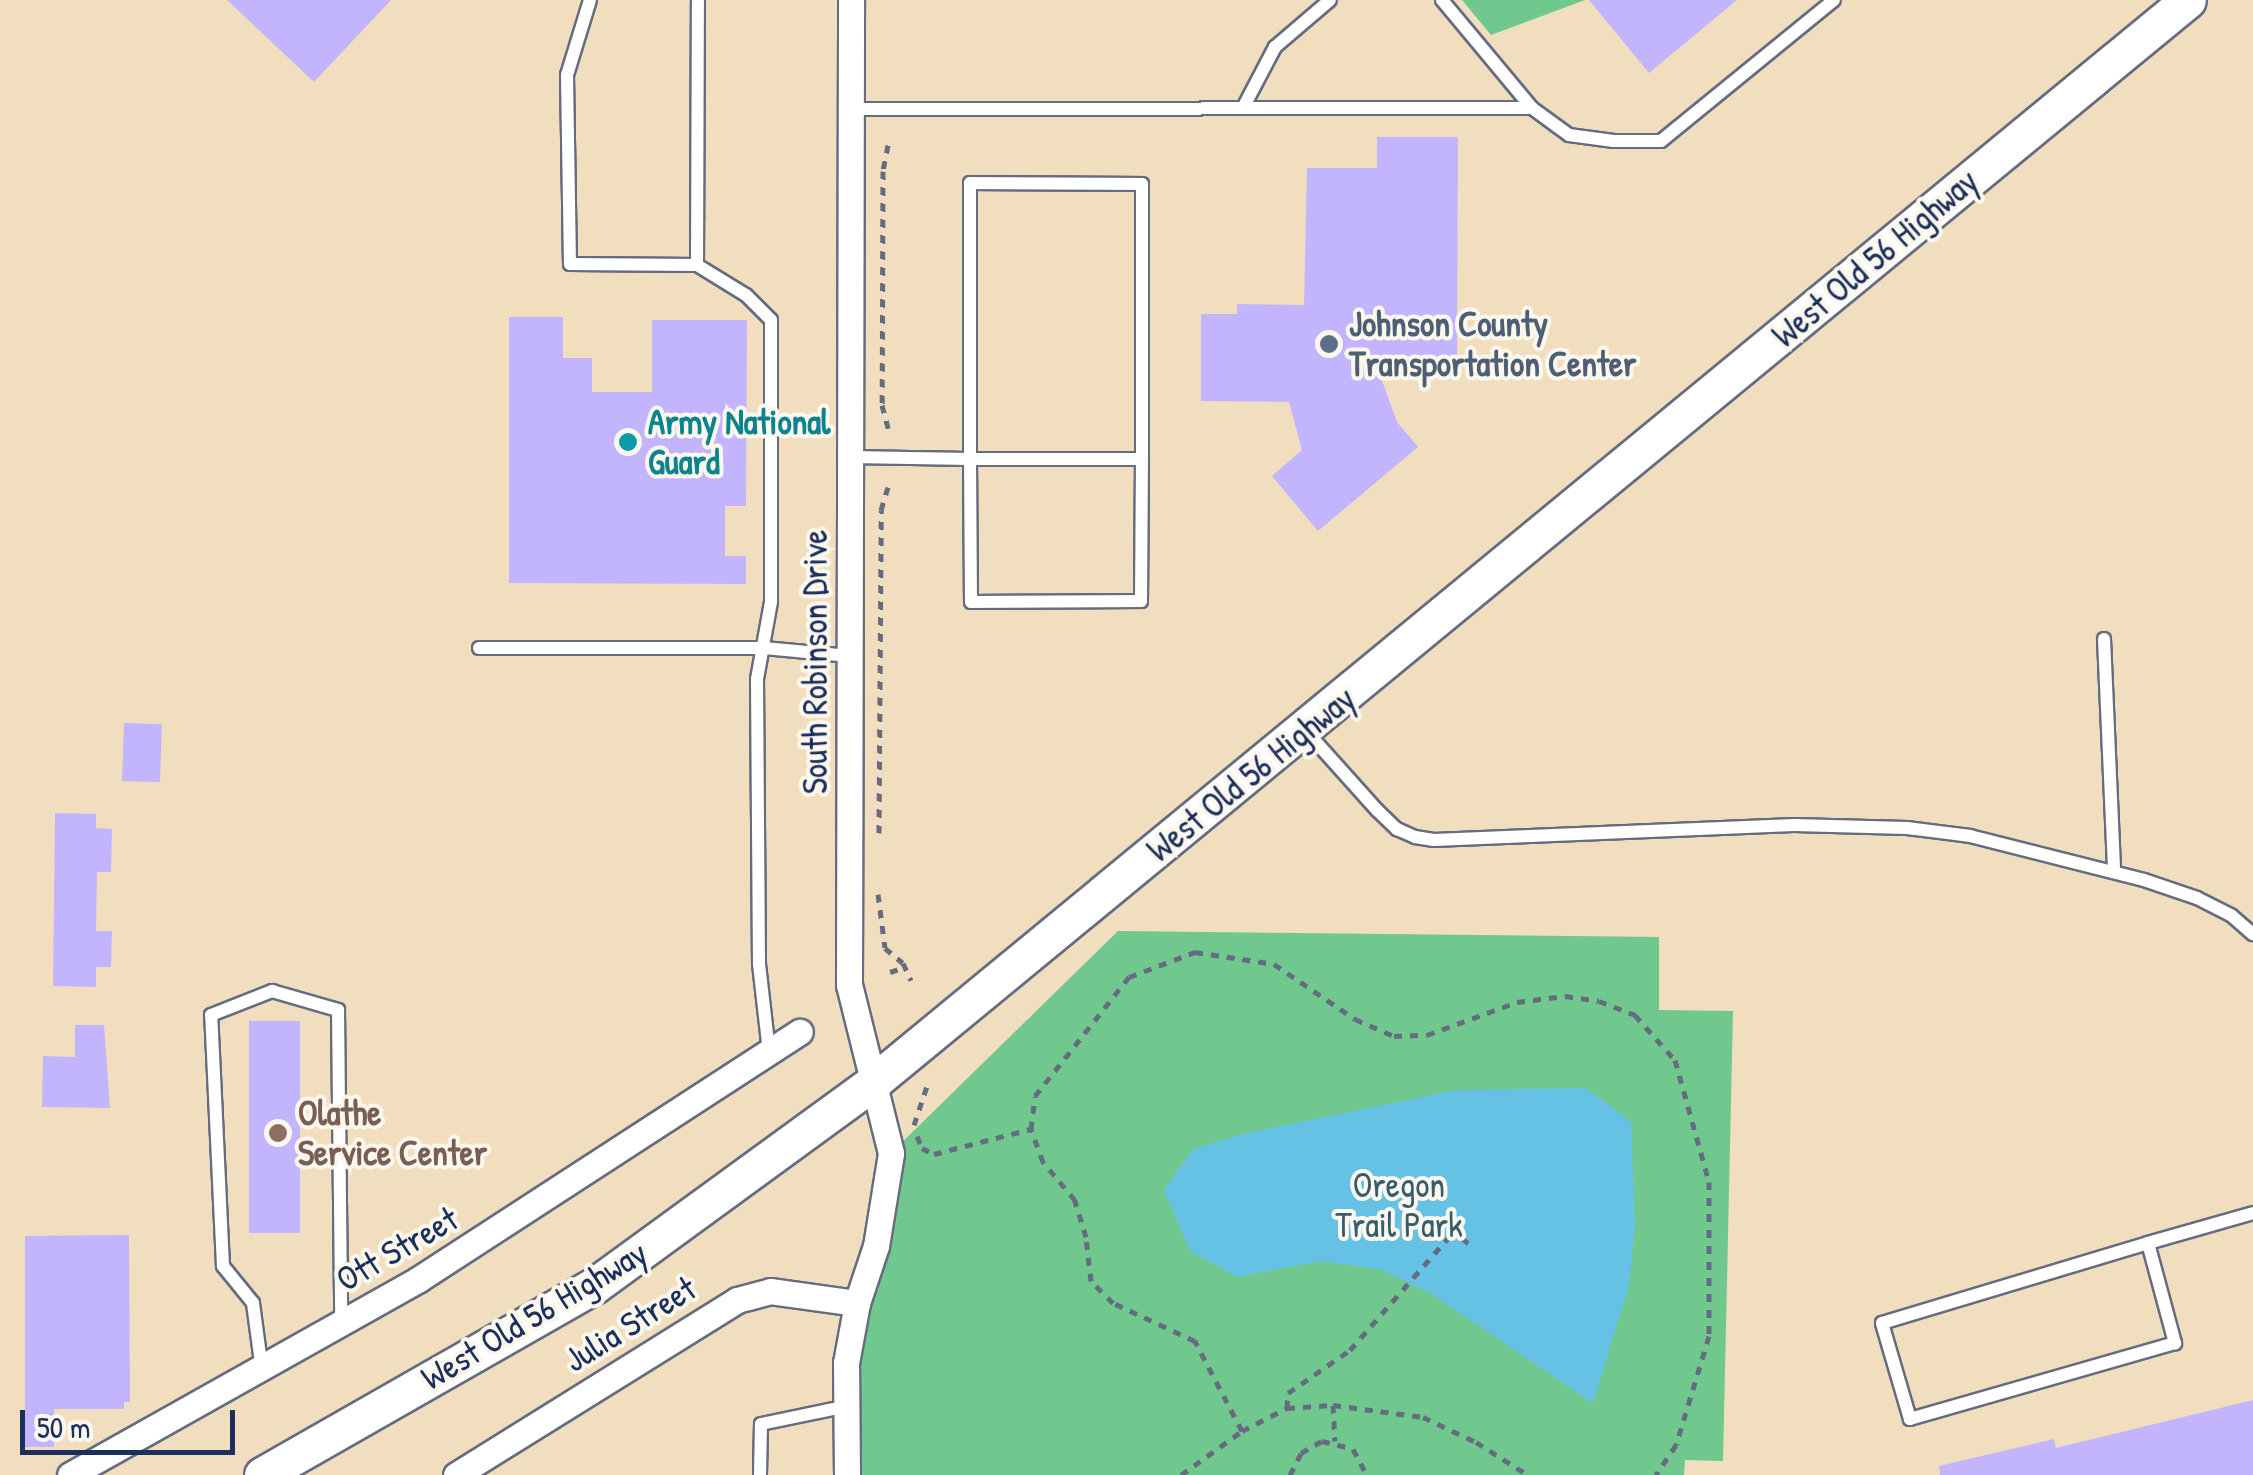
<!DOCTYPE html>
<html>
<head>
<meta charset="utf-8">
<style>
  body { margin:0 }
  #map { position:relative; width:2253px; height:1475px; overflow:hidden; background:#f0debe; font-family:"Patrick Hand",sans-serif }
  div>[style] { position:absolute }
  .green>* { inset:0; background:#70c88f }
  .water>* { inset:0; background:#66c2e4 }
  .building>* { inset:0; background:#c3b5fd; transform-origin:0 0 }
  .path>* { height:5px; margin-top:-2.5px; transform-origin:0; background:repeating-linear-gradient(90deg,#666c80 0 8px,transparent 0 16px) }
  .roads { filter:drop-shadow(2px 0 #666c80) drop-shadow(-2px 0 #666c80) drop-shadow(0 2px #666c80) drop-shadow(0 -2px #666c80) }
  .lane>* { height:12px; margin:-6px; padding:0 6px; transform-origin:6px; border-radius:6px; background:#fff }
  .street>* { height:25px; margin:-12.5px; padding:0 12.5px; transform-origin:12.5px; border-radius:12.5px; background:#fff }
  .secondary>* { height:35px; margin:-17.5px; padding:0 17.5px; transform-origin:17.5px; border-radius:17.5px; background:#fff }
  .dots>* { width:28px; height:28px; translate:-50% -50%; box-sizing:border-box; border:5px solid #fbf7ec; border-radius:50% }
  span { translate:-50% -50%; white-space:nowrap; text-align:center; line-height:1.15; -webkit-text-stroke:8px #fbf7ec; paint-order:stroke }
  .street-label { font-size:35px; color:#1b2f5e }
  .service-label { font-size:35px; color:#4e5e75; font-weight:700 }
  .left { translate:0 -50%; text-align:left }
  .culture-label { font-size:35px; color:#0d838f; font-weight:700 }
  .education-label { font-size:35px; color:#785e54; font-weight:700 }
  .park-label { font-size:35px; color:#355d6d }
  .scale { position:absolute; left:20px; top:1410px; width:215px; height:45px; box-sizing:border-box; border:5px solid #1b2f5e; border-top:0; padding-left:12px; font-size:30px; line-height:35px; white-space:nowrap; color:#1b2f5e; -webkit-text-stroke:8px #fbf7ec; paint-order:stroke }
</style>
</head>
<body>
<div id="map">
  <div class="green">
    <i style="clip-path:polygon(1462px 0,1585px 0,1491px 35px)"></i>
    <i style="clip-path:polygon(1118px 931px,1659px 937px,1659px 1010px,1733px 1011px,1723px 1461px,1685px 1460px,1684px 1475px,847px 1475px,846px 1363px,891px 1153px)"></i>
  </div>
  <div class="water">
    <i style="clip-path:polygon(1586px 1088px,1631px 1122px,1635px 1225px,1629px 1285px,1593px 1403px,1430px 1293px,1380px 1269px,1320px 1261px,1238px 1277px,1190px 1251px,1164px 1190px,1192px 1150px,1242px 1134px,1457px 1090px)"></i>
  </div>
  <div class="building">
    <i style="clip-path:polygon(227px 0,391px 0,314px 82px)"></i>
    <i style="clip-path:polygon(1589px 0,1737px 0,1649px 73px)"></i>
    <i style="clip-path:polygon(1377px 137px,1458px 137px,1457px 375px,1380px 375px,1397px 422px,1418px 447px,1318px 531px,1272px 476px,1302px 450px,1289px 402px,1201px 401px,1201px 314px,1237px 314px,1237px 304px,1304px 305px,1307px 168px,1377px 168px)"></i>
    <i style="clip-path:polygon(509px 317px,563px 317px,563px 358px,592px 358px,592px 392px,652px 392px,652px 320px,747px 320px,746px 506px,725px 506px,725px 556px,746px 556px,746px 584px,509px 583px)"></i>
    <i style="left:124px;top:723px;width:38px;height:58px;rotate:2deg"></i>
    <i style="clip-path:polygon(55px 813px,96px 814px,96px 828px,112px 829px,111px 872px,97px 872px,96px 931px,112px 931px,111px 967px,96px 967px,96px 987px,53px 986px)"></i>
    <i style="left:249px;top:1021px;width:51px;height:212px"></i>
    <i style="clip-path:polygon(75px 1025px,104px 1025px,110px 1108px,42px 1107px,43px 1056px,75px 1057px)"></i>
    <i style="clip-path:polygon(129px 1235px,130px 1402px,124px 1402px,124px 1409px,54px 1409px,54px 1447px,25px 1447px,25px 1236px)"></i>
    <i style="clip-path:polygon(2253px 1400px,2253px 1475px,1940px 1475px,1939px 1466px,2054px 1439px,2056px 1448px)"></i>
  </div>
  <div class="path">
    <i style="left:888px;top:145px;width:26px;rotate:101deg"></i>
    <i style="left:883px;top:171px;width:234px;rotate:90.2deg"></i>
    <i style="left:882px;top:405px;width:27px;rotate:75deg"></i>
    <i style="left:879px;top:833px;width:323px;rotate:-89.6deg"></i>
    <i style="left:881px;top:510px;width:24px;rotate:-73deg"></i>
    <i style="left:878px;top:894px;width:54px;rotate:82.6deg"></i>
    <i style="left:885px;top:948px;width:23px;rotate:40deg"></i>
    <i style="left:903px;top:963px;width:19px;rotate:65deg"></i>
    <i style="left:890px;top:972px;width:16px;rotate:-18deg"></i>
    <i style="left:914px;top:1125px;width:44px;rotate:-71.6deg"></i>
    <i style="left:917px;top:1136px;width:13px;rotate:67deg"></i>
    <i style="left:922px;top:1148px;width:13px;rotate:27deg"></i>
    <i style="left:934px;top:1154px;width:100px;rotate:-14.5deg"></i>
    <i style="left:1438px;top:1217px;width:41px;rotate:41.1deg"></i>
    <i style="left:1333px;top:1405px;width:36px;rotate:87deg"></i>
    <i style="left:1287px;top:1408px;width:15px;rotate:-86deg"></i>
    <i style="left:1288px;top:1393px;width:75px;rotate:-34.7deg"></i>
    <i style="left:1350px;top:1350px;width:158px;rotate:-48.8deg"></i>
    <i style="left:1242px;top:1431px;width:102px;rotate:-117.6deg"></i>
    <i style="left:1195px;top:1341px;width:90px;rotate:-155.1deg"></i>
    <i style="left:1113px;top:1303px;width:31px;rotate:-135deg"></i>
    <i style="left:1091px;top:1281px;width:44px;rotate:-96.5deg"></i>
    <i style="left:1086px;top:1237px;width:39px;rotate:-107deg"></i>
    <i style="left:1075px;top:1200px;width:50px;rotate:-130.1deg"></i>
    <i style="left:1043px;top:1162px;width:35px;rotate:-110deg"></i>
    <i style="left:1031px;top:1129px;width:33px;rotate:-83deg"></i>
    <i style="left:1035px;top:1096px;width:152px;rotate:-51.7deg"></i>
    <i style="left:1129px;top:977px;width:71px;rotate:-20.7deg"></i>
    <i style="left:1195px;top:952px;width:80px;rotate:8.6deg"></i>
    <i style="left:1274px;top:964px;width:98px;rotate:34.2deg"></i>
    <i style="left:1355px;top:1019px;width:43px;rotate:23.6deg"></i>
    <i style="left:1394px;top:1036px;width:33px;rotate:-2deg"></i>
    <i style="left:1427px;top:1035px;width:96px;rotate:-20.1deg"></i>
    <i style="left:1517px;top:1002px;width:48px;rotate:-7.1deg"></i>
    <i style="left:1565px;top:996px;width:34px;rotate:8deg"></i>
    <i style="left:1599px;top:1001px;width:39px;rotate:21deg"></i>
    <i style="left:1635px;top:1015px;width:60px;rotate:48.4deg"></i>
    <i style="left:1675px;top:1060px;width:127px;rotate:74.4deg"></i>
    <i style="left:1709px;top:1182px;width:154px;rotate:90deg"></i>
    <i style="left:1709px;top:1336px;width:114px;rotate:106.8deg"></i>
    <i style="left:1676px;top:1445px;width:36px;rotate:124deg"></i>
    <i style="left:1181px;top:1475px;width:75px;rotate:-35.8deg"></i>
    <i style="left:1242px;top:1431px;width:51px;rotate:-27.1deg"></i>
    <i style="left:1287px;top:1408px;width:46px;rotate:-3.7deg"></i>
    <i style="left:1333px;top:1405px;width:91px;rotate:7.6deg"></i>
    <i style="left:1423px;top:1417px;width:59px;rotate:25.3deg"></i>
    <i style="left:1476px;top:1442px;width:62px;rotate:32.4deg"></i>
    <i style="left:1290px;top:1475px;width:25px;rotate:-63deg"></i>
    <i style="left:1301px;top:1453px;width:24px;rotate:-30deg"></i>
    <i style="left:1322px;top:1441px;width:32px;rotate:14deg"></i>
    <i style="left:1353px;top:1449px;width:30px;rotate:62deg"></i>
  </div>
  <div class="roads">
    <div class="lane">
      <i style="left:590px;top:0;width:78px;rotate:107deg"></i>
      <i style="left:567px;top:75px;width:189px;rotate:89.1deg"></i>
      <i style="left:570px;top:264px;width:127px;rotate:0.5deg"></i>
      <i style="left:697px;top:265px;width:57px;rotate:31.5deg"></i>
      <i style="left:746px;top:295px;width:35px;rotate:45deg"></i>
      <i style="left:771px;top:320px;width:282px;rotate:90deg"></i>
      <i style="left:771px;top:602px;width:78px;rotate:100.3deg"></i>
      <i style="left:757px;top:679px;width:285px;rotate:89.6deg"></i>
      <i style="left:759px;top:964px;width:89px;rotate:83.5deg"></i>
      <i style="left:1442px;top:0;width:141px;rotate:50.2deg"></i>
      <i style="left:1532px;top:108px;width:46px;rotate:36.1deg"></i>
      <i style="left:1569px;top:135px;width:45px;rotate:7.6deg"></i>
      <i style="left:1614px;top:141px;width:47px"></i>
      <i style="left:1661px;top:141px;width:223px;rotate:-39.2deg"></i>
      <i style="left:1243px;top:108px;width:69px;rotate:-62.3deg"></i>
      <i style="left:1275px;top:47px;width:72px;rotate:-40.5deg"></i>
      <i style="left:852px;top:109px;width:680px;rotate:-0.08deg"></i>
      <i style="left:697px;top:265px;width:265px;rotate:-89.8deg"></i>
      <i style="left:850px;top:457px;width:120px;rotate:1deg"></i>
      <i style="left:970px;top:459px;width:172px"></i>
      <i style="left:1142px;top:459px;width:275px;rotate:-90deg"></i>
      <i style="left:1142px;top:184px;width:172px;rotate:-179.7deg"></i>
      <i style="left:970px;top:183px;width:276px;rotate:90deg"></i>
      <i style="left:970px;top:459px;width:143px;rotate:89.6deg"></i>
      <i style="left:971px;top:602px;width:170px;rotate:-0.3deg"></i>
      <i style="left:1141px;top:601px;width:142px;rotate:-89.6deg"></i>
      <i style="left:2104px;top:639px;width:233px;rotate:87.5deg"></i>
      <i style="left:479px;top:648px;width:285px"></i>
      <i style="left:764px;top:648px;width:86px;rotate:5.3deg"></i>
      <i style="left:1307px;top:732px;width:105px;rotate:48.1deg"></i>
      <i style="left:1377px;top:810px;width:28px;rotate:44deg"></i>
      <i style="left:1397px;top:829px;width:20px;rotate:24deg"></i>
      <i style="left:1415px;top:837px;width:19px;rotate:9deg"></i>
      <i style="left:1434px;top:840px;width:360px;rotate:-2.4deg"></i>
      <i style="left:1794px;top:825px;width:113px;rotate:1.5deg"></i>
      <i style="left:1907px;top:828px;width:64px;rotate:7.2deg"></i>
      <i style="left:1970px;top:836px;width:179px;rotate:14.2deg"></i>
      <i style="left:2144px;top:880px;width:56px;rotate:18.8deg"></i>
      <i style="left:2197px;top:898px;width:39px;rotate:27deg"></i>
      <i style="left:2232px;top:916px;width:28px;rotate:41deg"></i>
      <i style="left:2148px;top:1243px;width:104px;rotate:74.9deg"></i>
      <i style="left:2175px;top:1343px;width:276px;rotate:164deg"></i>
      <i style="left:1910px;top:1419px;width:100px;rotate:-106.3deg"></i>
      <i style="left:1882px;top:1323px;width:278px;rotate:-16.7deg"></i>
      <i style="left:2148px;top:1243px;width:109px;rotate:-15.9deg"></i>
      <i style="left:262px;top:1370px;width:68px;rotate:-97.7deg"></i>
      <i style="left:253px;top:1303px;width:48px;rotate:-129deg"></i>
      <i style="left:223px;top:1266px;width:251px;rotate:-92.7deg"></i>
      <i style="left:211px;top:1015px;width:66px;rotate:-21.5deg"></i>
      <i style="left:272px;top:991px;width:69px;rotate:16.1deg"></i>
      <i style="left:338px;top:1010px;width:312px;rotate:89.4deg"></i>
      <i style="left:760px;top:1475px;width:51px;rotate:-88.9deg"></i>
      <i style="left:761px;top:1424px;width:88px;rotate:-11.8deg"></i>
    </div>
    <div class="street">
      <i style="left:70px;top:1475px;width:400px;rotate:-29.3deg"></i>
      <i style="left:419px;top:1279px;width:454px;rotate:-33deg"></i>
      <i style="left:456px;top:1475px;width:331px;rotate:-31.9deg"></i>
      <i style="left:737px;top:1300px;width:34px;rotate:-15deg"></i>
      <i style="left:770px;top:1291px;width:88px;rotate:7.9deg"></i>
      <i style="left:847px;top:1475px;width:112px;rotate:-90.5deg"></i>
      <i style="left:846px;top:1363px;width:61px;rotate:-79.6deg"></i>
      <i style="left:857px;top:1303px;width:60px;rotate:-71.6deg"></i>
      <i style="left:876px;top:1246px;width:94px;rotate:-80.8deg"></i>
      <i style="left:891px;top:1153px;width:173px;rotate:-104deg"></i>
      <i style="left:849px;top:985px;width:985px;rotate:-89.88deg"></i>
    </div>
    <div class="secondary">
      <i style="left:262px;top:1475px;width:382px;rotate:-29.7deg"></i>
      <i style="left:594px;top:1286px;width:349px;rotate:-36.1deg"></i>
      <i style="left:876px;top:1080px;width:1699px;rotate:-39.46deg"></i>
    </div>
  </div>
  <div class="dots">
    <i style="left:1329px;top:344px;background:#5c6f8a"></i>
    <i style="left:628px;top:442px;background:#0f9aa8"></i>
    <i style="left:278px;top:1133px;background:#8d6e63"></i>
  </div>
  <div class="street-label">
    <span style="left:1875px;top:258px;rotate:-40deg">West Old 56 Highway</span>
    <span style="left:815px;top:662px;rotate:-90deg">South Robinson Drive</span>
    <span style="left:1251px;top:774px;rotate:-39deg">West Old 56 Highway</span>
    <span style="left:397px;top:1249px;rotate:-30deg">Ott Street</span>
    <span style="left:534px;top:1315px;rotate:-31deg">West Old 56 Highway</span>
    <span style="left:630px;top:1324px;rotate:-32deg">Julia Street</span>
  </div>
  <div class="service-label">
    <span class="left" style="left:1349px;top:344px">Johnson County<br>Transportation Center</span>
  </div>
  <div class="culture-label">
    <span class="left" style="left:648px;top:442px">Army National<br>Guard</span>
  </div>
  <div class="education-label">
    <span class="left" style="left:298px;top:1133px">Olathe<br>Service Center</span>
  </div>
  <div class="park-label">
    <span style="left:1399px;top:1205px">Oregon<br>Trail Park</span>
  </div>
  <div class="scale">50 m</div>
</div>
</body>
</html>
